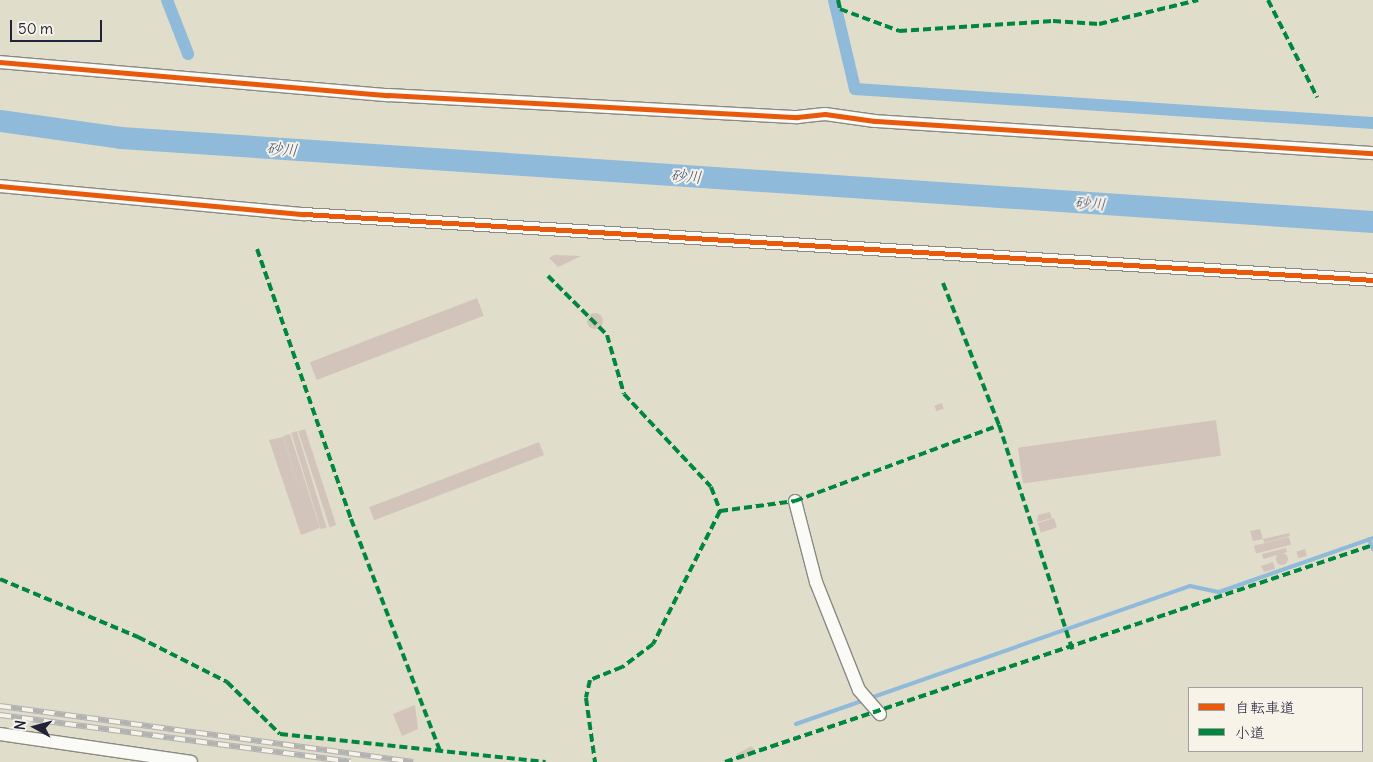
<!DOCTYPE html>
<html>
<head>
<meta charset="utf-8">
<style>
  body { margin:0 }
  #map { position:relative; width:1373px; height:762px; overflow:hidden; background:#e1ddcb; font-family:Delius,"Klee One",sans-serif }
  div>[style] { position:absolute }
  .stream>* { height:4px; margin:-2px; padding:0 2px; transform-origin:2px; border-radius:2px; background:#90bada }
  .canal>* { height:12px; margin:-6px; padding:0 6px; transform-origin:6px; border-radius:6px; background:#90bada }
  .river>* { height:22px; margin:-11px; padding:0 11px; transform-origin:11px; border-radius:11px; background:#90bada }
  .building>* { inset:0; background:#d2c4bb; transform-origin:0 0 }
  .round { border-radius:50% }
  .roads { filter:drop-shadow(1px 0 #8b8984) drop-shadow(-1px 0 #8b8984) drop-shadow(0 1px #8b8984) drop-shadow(0 -1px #8b8984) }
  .street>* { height:12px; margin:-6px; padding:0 6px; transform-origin:6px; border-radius:6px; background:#fafaf7 }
  .rail>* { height:5.5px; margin-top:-2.75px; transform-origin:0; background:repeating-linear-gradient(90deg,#f7f3e8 0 11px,#b2b2b2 0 22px); box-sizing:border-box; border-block:1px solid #b2b2b2 }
  .quiet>* { height:4px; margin-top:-2px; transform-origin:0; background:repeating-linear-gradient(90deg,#00873e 0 8px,transparent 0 12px) }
  .cycleway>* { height:5px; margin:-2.5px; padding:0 2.5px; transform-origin:2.5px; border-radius:2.5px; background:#e8590c }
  span { translate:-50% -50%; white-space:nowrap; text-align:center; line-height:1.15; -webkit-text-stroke:4px #f7f3e8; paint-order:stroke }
  .water-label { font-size:16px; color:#3d5275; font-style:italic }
  .legend { position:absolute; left:1188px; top:687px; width:175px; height:65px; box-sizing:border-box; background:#f7f3e8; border:1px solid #a29fa3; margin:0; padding:6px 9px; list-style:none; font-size:15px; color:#22223b }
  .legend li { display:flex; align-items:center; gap:10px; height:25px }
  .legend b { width:25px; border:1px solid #a29fa3 }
  .north { position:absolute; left:10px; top:702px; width:50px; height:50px; -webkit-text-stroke:4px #f7f3e8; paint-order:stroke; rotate:277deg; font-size:14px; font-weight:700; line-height:20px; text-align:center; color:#22223b }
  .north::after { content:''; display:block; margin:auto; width:18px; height:22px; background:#22223b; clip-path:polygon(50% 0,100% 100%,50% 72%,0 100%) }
  .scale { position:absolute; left:10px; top:20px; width:92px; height:22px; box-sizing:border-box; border:2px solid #22223b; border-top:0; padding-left:6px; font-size:15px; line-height:18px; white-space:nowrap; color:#22223b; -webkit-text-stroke:4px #f7f3e8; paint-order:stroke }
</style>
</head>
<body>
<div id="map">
  <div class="stream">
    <i style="left:1369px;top:539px;width:11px;rotate:68deg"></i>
    <i style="left:796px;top:724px;width:417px;rotate:-19.3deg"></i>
    <i style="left:1190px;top:586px;width:30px;rotate:12deg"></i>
    <i style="left:1219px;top:592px;width:163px;rotate:-19.3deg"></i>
  </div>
  <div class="canal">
    <i style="left:167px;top:0;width:58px;rotate:68.7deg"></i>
    <i style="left:834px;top:0;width:91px;rotate:76.7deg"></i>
    <i style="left:855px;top:89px;width:519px;rotate:3.76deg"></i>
  </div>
  <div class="river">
    <i style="left:0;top:121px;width:122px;rotate:8deg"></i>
    <i style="left:121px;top:138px;width:1255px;rotate:3.84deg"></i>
  </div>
  <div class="building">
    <i style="clip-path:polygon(554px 255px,581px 256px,558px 267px,549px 258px)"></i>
    <i style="left:477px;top:298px;width:19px;height:179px;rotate:69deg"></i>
    <i class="round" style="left:587px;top:313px;width:16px;height:16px"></i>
    <i style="left:942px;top:403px;width:6px;height:8px;rotate:72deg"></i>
    <i style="left:1216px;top:420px;width:36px;height:200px;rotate:82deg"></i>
    <i style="left:305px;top:429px;width:101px;height:7px;rotate:72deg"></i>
    <i style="left:297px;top:431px;width:101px;height:6px;rotate:73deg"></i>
    <i style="clip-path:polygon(290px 434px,320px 528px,301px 535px,269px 440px,283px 437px,307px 511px,283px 436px)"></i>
    <i style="left:539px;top:442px;width:14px;height:182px;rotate:69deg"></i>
    <i style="clip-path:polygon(1050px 512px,1052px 518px,1037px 522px,1038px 515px)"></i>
    <i style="left:1054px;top:518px;width:10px;height:17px;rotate:73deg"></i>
    <i style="clip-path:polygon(1260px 529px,1263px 539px,1253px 541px,1250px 531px)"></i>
    <i style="clip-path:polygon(1289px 533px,1290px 536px,1264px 543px,1263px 539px)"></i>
    <i style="left:1289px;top:537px;width:8px;height:36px;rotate:76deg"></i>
    <i style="clip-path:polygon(1286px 548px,1287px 552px,1263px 559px,1262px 554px)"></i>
    <i style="left:1305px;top:549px;width:7px;height:9px;rotate:74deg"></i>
    <i class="round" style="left:1276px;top:553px;width:12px;height:12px"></i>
    <i style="clip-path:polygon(1273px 562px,1275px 569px,1264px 572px,1261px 566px)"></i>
    <i style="clip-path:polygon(415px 705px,418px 729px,402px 736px,393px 714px)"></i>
    <i style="left:752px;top:746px;width:7px;height:17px;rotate:63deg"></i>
  </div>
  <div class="roads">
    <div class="street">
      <i style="left:0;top:62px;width:389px;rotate:4.9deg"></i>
      <i style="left:388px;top:95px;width:410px;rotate:3.1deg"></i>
      <i style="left:797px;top:117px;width:28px;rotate:-6deg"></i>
      <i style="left:825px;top:114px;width:50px;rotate:8deg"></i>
      <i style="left:875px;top:121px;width:499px;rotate:3.7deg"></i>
      <i style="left:0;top:186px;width:305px;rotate:5.3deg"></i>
      <i style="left:304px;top:214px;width:1071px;rotate:3.53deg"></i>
      <i style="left:795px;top:501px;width:84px;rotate:75.5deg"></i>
      <i style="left:816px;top:582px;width:116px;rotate:68.3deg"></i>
      <i style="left:859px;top:690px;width:32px;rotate:49deg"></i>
      <i style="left:0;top:734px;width:193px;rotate:8.3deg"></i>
    </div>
  </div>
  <div class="rail">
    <i style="left:0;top:706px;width:417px;rotate:7.7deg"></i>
    <i style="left:0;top:715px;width:354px;rotate:7.6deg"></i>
  </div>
  <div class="quiet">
    <i style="left:838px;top:0;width:9px;rotate:77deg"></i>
    <i style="left:840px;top:9px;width:63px;rotate:20.4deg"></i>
    <i style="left:899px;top:31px;width:154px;rotate:-3.7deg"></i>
    <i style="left:1053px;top:21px;width:46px;rotate:3.7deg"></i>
    <i style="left:1099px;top:24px;width:102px;rotate:-13.6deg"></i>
    <i style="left:1268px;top:0;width:109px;rotate:63.2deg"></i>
    <i style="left:257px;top:249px;width:286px;rotate:70.8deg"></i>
    <i style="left:351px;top:519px;width:248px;rotate:69deg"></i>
    <i style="left:548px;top:276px;width:83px;rotate:45deg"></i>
    <i style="left:607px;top:335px;width:61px;rotate:73.9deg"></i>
    <i style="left:624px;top:394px;width:127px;rotate:46.9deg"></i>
    <i style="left:711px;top:487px;width:26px;rotate:69deg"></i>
    <i style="left:720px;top:511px;width:149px;rotate:116.7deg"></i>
    <i style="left:653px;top:644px;width:39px;rotate:143deg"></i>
    <i style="left:622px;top:667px;width:35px;rotate:158deg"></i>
    <i style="left:590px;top:680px;width:18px;rotate:103deg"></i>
    <i style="left:586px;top:698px;width:65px;rotate:82deg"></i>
    <i style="left:943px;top:283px;width:153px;rotate:68.5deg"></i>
    <i style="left:999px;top:425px;width:236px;rotate:71.9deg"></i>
    <i style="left:720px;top:511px;width:76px;rotate:-7.6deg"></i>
    <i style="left:795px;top:501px;width:218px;rotate:-20.4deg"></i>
    <i style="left:0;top:579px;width:150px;rotate:22.8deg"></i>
    <i style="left:138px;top:637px;width:100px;rotate:26.8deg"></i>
    <i style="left:227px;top:682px;width:74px;rotate:44.5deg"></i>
    <i style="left:280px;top:734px;width:267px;rotate:6deg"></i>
    <i style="left:725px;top:762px;width:683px;rotate:-18.51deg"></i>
  </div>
  <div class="cycleway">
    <i style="left:0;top:62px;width:389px;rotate:4.9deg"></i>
    <i style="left:388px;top:95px;width:410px;rotate:3.1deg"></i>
    <i style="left:797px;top:117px;width:28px;rotate:-6deg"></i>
    <i style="left:825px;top:114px;width:50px;rotate:8deg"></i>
    <i style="left:875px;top:121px;width:499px;rotate:3.7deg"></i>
    <i style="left:0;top:186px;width:305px;rotate:5.3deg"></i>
    <i style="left:304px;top:214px;width:1071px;rotate:3.53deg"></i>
  </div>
  <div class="water-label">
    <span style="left:282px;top:149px;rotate:4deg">砂川</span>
    <span style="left:686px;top:176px;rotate:4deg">砂川</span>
    <span style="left:1090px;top:203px;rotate:4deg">砂川</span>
  </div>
  <ul class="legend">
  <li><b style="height:6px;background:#e8590c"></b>自転車道</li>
  <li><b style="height:6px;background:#00873e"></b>小道</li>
  </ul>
  <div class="north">N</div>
  <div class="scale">50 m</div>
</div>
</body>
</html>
